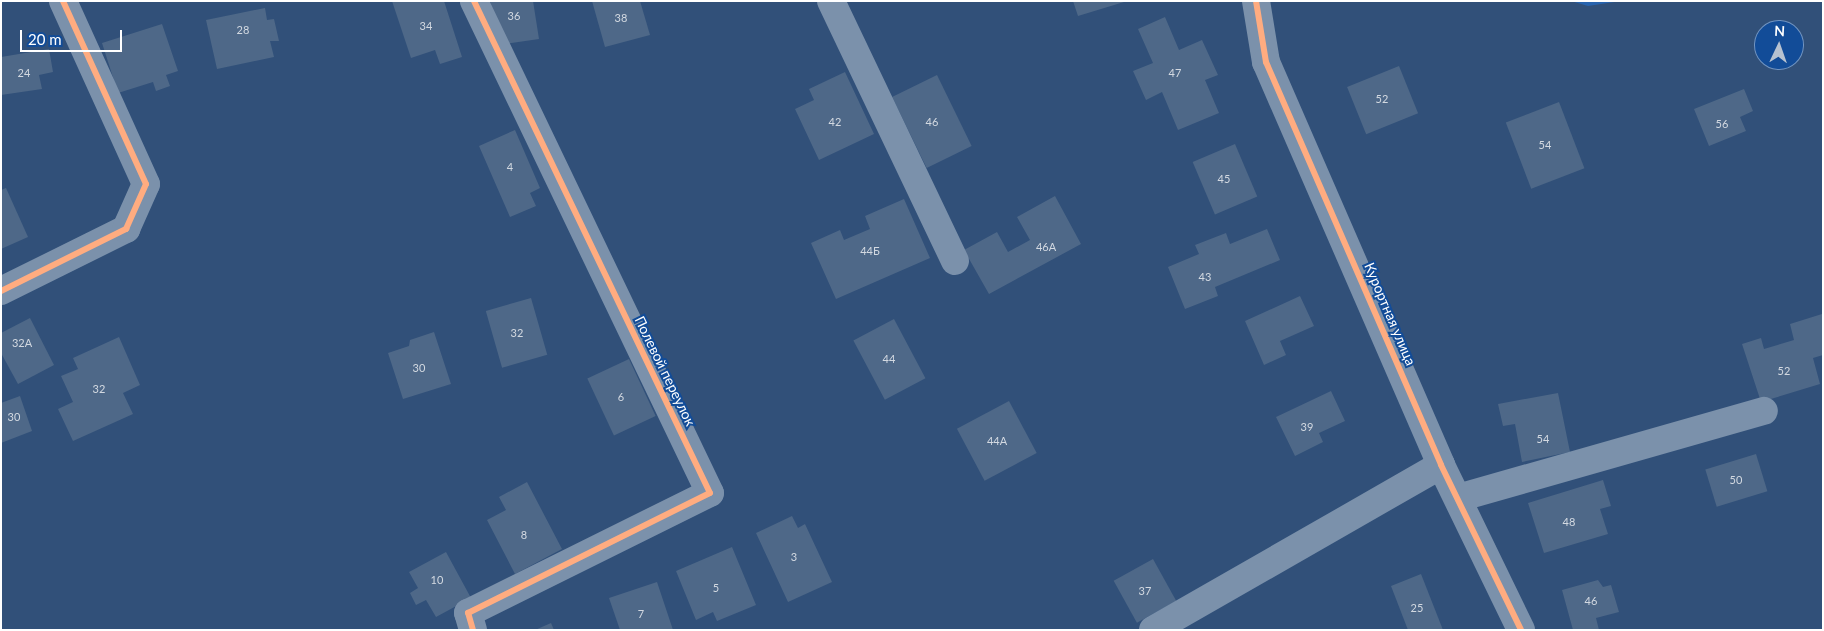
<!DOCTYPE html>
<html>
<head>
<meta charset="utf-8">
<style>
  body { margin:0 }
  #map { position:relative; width:1824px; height:631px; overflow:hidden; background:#315079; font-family:Lato,sans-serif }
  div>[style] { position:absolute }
  .green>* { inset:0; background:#2763ae }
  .building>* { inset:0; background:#4e6888; transform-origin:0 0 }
  .minor>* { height:28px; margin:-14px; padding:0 14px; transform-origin:14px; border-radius:14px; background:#7b91ab }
  .cycleway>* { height:6px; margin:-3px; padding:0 3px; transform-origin:3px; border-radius:3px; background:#ffac80 }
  span { translate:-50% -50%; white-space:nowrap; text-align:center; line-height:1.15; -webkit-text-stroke:4px #124c98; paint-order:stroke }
  .number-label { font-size:11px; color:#d3d9e1 }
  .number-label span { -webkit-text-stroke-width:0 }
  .street-label { font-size:14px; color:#fff }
  .frame { position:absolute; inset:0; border:2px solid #fff; pointer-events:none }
  .north { position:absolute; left:1754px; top:20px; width:50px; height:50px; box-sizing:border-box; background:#124c98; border:1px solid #7194c1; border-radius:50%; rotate:3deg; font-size:14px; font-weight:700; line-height:20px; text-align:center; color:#fff }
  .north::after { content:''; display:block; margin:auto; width:18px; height:22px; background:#b7c2d0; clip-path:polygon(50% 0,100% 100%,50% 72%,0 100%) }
  .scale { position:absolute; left:20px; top:30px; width:102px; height:22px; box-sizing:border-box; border:2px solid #fff; border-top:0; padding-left:6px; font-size:15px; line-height:18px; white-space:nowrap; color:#fff; -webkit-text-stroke:4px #124c98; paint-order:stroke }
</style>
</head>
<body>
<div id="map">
  <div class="green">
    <i style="clip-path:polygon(1571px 1px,1621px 1px,1588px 6px)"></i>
  </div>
  <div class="building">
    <i style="clip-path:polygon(392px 1px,444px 1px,462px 57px,440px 64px,435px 50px,411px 58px)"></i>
    <i style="clip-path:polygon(490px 1px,533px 1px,539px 39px,505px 44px,496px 31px)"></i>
    <i style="clip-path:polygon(592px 1px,640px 1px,650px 35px,605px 47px)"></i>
    <i style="clip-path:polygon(1073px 1px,1124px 1px,1124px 2px,1078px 16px)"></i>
    <i style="clip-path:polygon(265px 8px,267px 20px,274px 19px,279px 41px,270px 41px,274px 57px,217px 69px,206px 20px)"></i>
    <i style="clip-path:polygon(1165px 17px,1179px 50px,1202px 40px,1218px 75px,1205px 80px,1219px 113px,1178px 130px,1162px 92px,1146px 100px,1133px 71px,1153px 63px,1138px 29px)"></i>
    <i style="clip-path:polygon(162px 24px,178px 71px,166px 75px,170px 86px,156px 91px,153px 82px,118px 93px,102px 43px)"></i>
    <i style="clip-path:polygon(49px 49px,53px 72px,39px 75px,42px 89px,1px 95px,1px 57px)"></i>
    <i style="left:1399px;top:66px;width:51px;height:56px;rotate:68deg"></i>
    <i style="clip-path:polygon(845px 72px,874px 134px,819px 160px,795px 109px,814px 100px,809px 89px)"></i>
    <i style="left:937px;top:75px;width:79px;height:50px;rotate:64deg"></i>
    <i style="clip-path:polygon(1744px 89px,1753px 111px,1740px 117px,1746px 131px,1709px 146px,1694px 109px)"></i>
    <i style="left:1559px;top:102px;width:71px;height:57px;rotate:69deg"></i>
    <i style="clip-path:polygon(515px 130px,540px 188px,530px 193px,536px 206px,510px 217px,479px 146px)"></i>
    <i style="left:1235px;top:144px;width:57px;height:46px;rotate:67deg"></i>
    <i style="clip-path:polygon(6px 188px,28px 237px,1px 249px,1px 190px)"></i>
    <i style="clip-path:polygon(1055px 196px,1081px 244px,989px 294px,964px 250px,997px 232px,1008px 252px,1030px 240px,1017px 217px)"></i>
    <i style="clip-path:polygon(904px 199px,930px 258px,836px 299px,811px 243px,840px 230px,844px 240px,870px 229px,865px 216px)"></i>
    <i style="clip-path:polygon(1267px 229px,1280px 260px,1215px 287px,1218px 296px,1185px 309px,1168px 267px,1199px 254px,1195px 245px,1226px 233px,1230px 244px)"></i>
    <i style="clip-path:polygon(1300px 296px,1314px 326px,1280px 341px,1286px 355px,1264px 365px,1245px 321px)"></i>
    <i style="left:531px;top:298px;width:59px;height:47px;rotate:74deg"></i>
    <i style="clip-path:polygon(1822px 314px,1823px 355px,1813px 358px,1820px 384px,1761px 402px,1742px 344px,1761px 338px,1764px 349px,1794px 340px,1790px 324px)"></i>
    <i style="clip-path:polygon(30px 318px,54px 365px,18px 384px,1px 353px,1px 333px)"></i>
    <i style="left:894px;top:319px;width:67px;height:46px;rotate:62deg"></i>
    <i style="clip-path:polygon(434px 332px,451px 384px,403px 399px,388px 353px,409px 346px,410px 340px)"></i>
    <i style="clip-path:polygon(119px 337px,140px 385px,123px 393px,133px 414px,73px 441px,58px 409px,73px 402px,61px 376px,78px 369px,73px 358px)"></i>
    <i style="left:629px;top:359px;width:63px;height:46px;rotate:65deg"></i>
    <i style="clip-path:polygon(1331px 391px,1345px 421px,1319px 433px,1323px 442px,1295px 456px,1276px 417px)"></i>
    <i style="clip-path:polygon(1558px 393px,1570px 452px,1522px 462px,1515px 424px,1503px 426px,1498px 404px)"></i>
    <i style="clip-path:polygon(20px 396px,32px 431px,1px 443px,1px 403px)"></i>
    <i style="left:1009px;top:401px;width:59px;height:59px;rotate:62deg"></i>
    <i style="left:1756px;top:454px;width:39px;height:53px;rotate:73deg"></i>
    <i style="clip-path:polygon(1603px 480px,1611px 506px,1600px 509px,1608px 534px,1544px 553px,1528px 503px)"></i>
    <i style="clip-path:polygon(527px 482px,562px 549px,515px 574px,487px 520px,506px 510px,499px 497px)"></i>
    <i style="clip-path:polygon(792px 516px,798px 528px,805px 524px,832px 582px,788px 602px,756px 533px)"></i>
    <i style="clip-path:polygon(732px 547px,756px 605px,717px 621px,713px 612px,696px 620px,676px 571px)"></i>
    <i style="clip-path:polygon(446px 552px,471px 598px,436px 617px,426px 600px,416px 605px,410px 593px,418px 588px,409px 572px)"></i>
    <i style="left:1153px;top:559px;width:48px;height:45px;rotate:61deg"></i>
    <i style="clip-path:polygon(1421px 574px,1443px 630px,1408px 630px,1391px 586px)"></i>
    <i style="clip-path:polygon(1598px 580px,1603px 587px,1611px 585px,1619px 612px,1596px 618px,1599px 630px,1573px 630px,1562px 590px)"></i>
    <i style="clip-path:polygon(657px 582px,673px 630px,620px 630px,609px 598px)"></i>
    <i style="clip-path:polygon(551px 623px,554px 630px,535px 630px)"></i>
  </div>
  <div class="minor">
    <i style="left:831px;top:1px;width:288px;rotate:64.5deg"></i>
    <i style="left:1256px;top:1px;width:62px;rotate:80.7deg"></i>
    <i style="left:1266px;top:62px;width:439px;rotate:66.5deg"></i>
    <i style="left:1441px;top:465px;width:183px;rotate:64.1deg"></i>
    <i style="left:1px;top:291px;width:140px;rotate:-26.4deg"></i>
    <i style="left:126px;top:229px;width:49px;rotate:-66deg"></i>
    <i style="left:146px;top:184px;width:201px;rotate:-114.4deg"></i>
    <i style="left:1458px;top:498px;width:318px;rotate:-15.9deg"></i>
    <i style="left:473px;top:630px;width:18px;rotate:-106deg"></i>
    <i style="left:468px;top:613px;width:270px;rotate:-26.4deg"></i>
    <i style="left:710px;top:493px;width:546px;rotate:-115.63deg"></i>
    <i style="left:1153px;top:630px;width:332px;rotate:-29.8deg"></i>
  </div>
  <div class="cycleway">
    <i style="left:1256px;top:1px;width:62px;rotate:80.7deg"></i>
    <i style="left:1266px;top:62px;width:439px;rotate:66.5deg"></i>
    <i style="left:1441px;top:465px;width:183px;rotate:64.1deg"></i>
    <i style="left:1px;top:291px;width:140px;rotate:-26.4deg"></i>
    <i style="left:126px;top:229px;width:49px;rotate:-66deg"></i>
    <i style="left:146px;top:184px;width:201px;rotate:-114.4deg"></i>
    <i style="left:473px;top:630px;width:18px;rotate:-106deg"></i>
    <i style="left:468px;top:613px;width:270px;rotate:-26.4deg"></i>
    <i style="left:710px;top:493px;width:546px;rotate:-115.63deg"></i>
  </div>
  <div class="number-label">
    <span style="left:514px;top:16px">36</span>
    <span style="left:621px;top:18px">38</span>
    <span style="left:426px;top:26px">34</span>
    <span style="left:243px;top:30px">28</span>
    <span style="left:24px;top:73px">24</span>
    <span style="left:1175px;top:73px">47</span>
    <span style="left:1382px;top:99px">52</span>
    <span style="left:835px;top:122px">42</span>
    <span style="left:932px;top:122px">46</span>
    <span style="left:1722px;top:124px">56</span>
    <span style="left:1545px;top:145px">54</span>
    <span style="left:510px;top:167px">4</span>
    <span style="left:1224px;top:179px">45</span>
    <span style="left:1046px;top:247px">46А</span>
    <span style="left:870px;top:251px">44Б</span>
    <span style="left:1205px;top:277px">43</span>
    <span style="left:517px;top:333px">32</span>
    <span style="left:22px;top:343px">32А</span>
    <span style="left:889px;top:359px">44</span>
    <span style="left:419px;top:368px">30</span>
    <span style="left:1784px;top:371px">52</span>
    <span style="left:99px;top:389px">32</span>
    <span style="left:621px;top:397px">6</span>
    <span style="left:14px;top:417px">30</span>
    <span style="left:1307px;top:427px">39</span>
    <span style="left:1543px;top:439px">54</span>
    <span style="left:997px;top:441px">44А</span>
    <span style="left:1736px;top:480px">50</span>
    <span style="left:1569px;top:522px">48</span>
    <span style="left:524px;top:535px">8</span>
    <span style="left:794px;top:557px">3</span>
    <span style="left:437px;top:580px">10</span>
    <span style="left:716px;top:588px">5</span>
    <span style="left:1145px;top:591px">37</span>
    <span style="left:1591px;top:601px">46</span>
    <span style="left:1417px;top:608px">25</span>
    <span style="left:641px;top:614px">7</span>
  </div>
  <div class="street-label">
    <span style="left:1390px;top:314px;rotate:67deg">Курортная улица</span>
    <span style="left:665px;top:371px;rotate:64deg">Полевой переулок</span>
  </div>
  <div class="frame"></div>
  <div class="north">N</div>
  <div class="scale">20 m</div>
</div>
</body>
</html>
